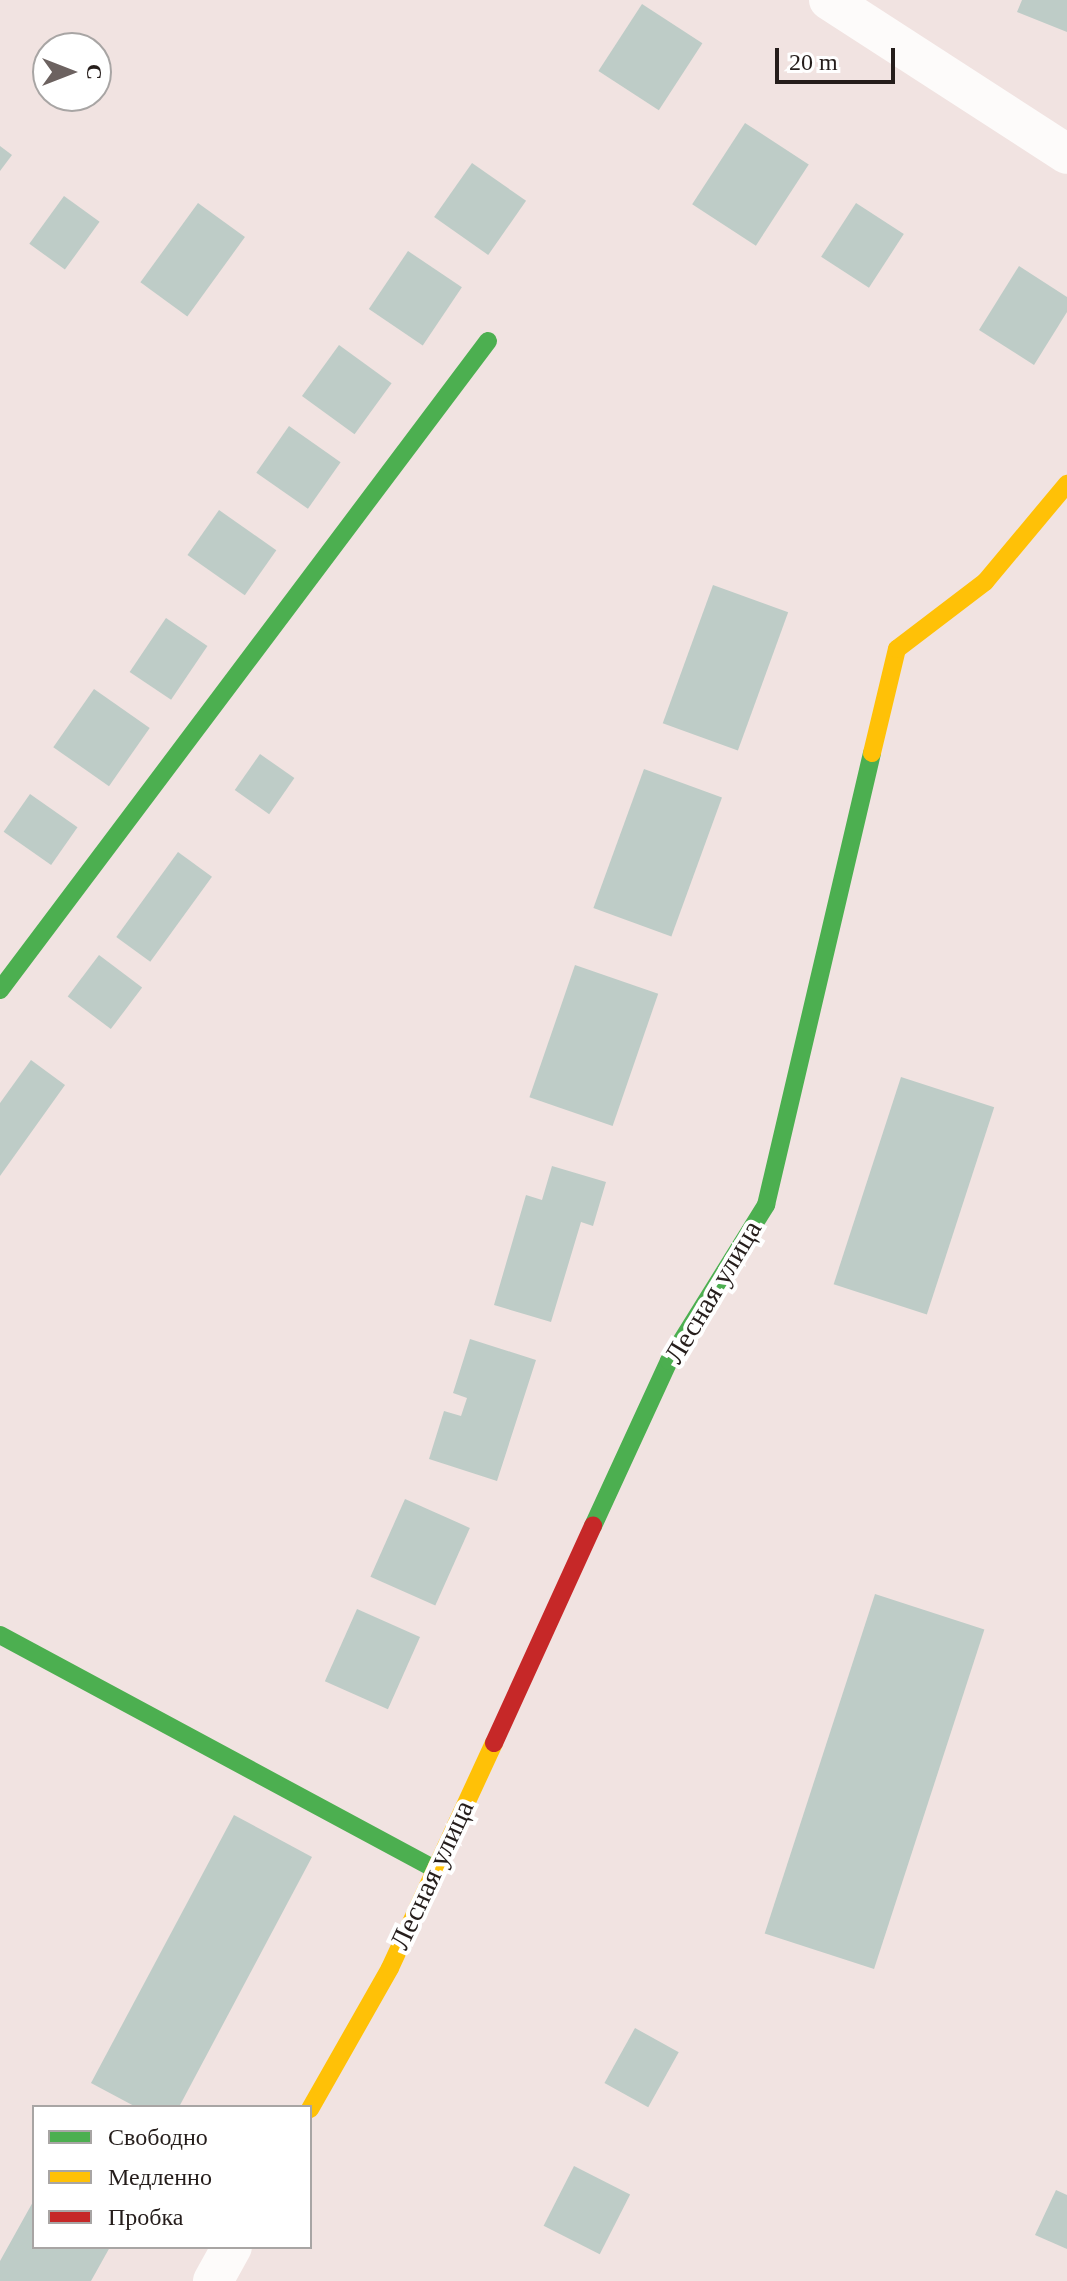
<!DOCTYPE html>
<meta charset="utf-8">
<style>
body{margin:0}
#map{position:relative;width:1067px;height:2281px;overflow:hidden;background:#f1e3e1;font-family:Georgia,serif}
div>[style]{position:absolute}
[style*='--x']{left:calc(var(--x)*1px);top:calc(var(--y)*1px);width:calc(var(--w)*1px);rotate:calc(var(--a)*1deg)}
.building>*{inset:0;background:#beccc7;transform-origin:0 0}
.street>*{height:40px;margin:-20px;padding:0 20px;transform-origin:20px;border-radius:20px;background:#fdfbfa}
.fast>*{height:18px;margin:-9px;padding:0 9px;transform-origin:9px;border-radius:9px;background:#4caf50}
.slow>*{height:18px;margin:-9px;padding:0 9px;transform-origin:9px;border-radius:9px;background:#ffc107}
.jam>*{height:18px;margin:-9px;padding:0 9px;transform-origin:9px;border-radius:9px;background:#c62828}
span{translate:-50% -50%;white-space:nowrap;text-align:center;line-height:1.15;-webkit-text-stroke:8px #fff;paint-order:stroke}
.street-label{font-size:28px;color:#251d1b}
.legend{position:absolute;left:32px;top:2105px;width:280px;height:144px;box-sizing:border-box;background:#fff;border:2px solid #a8a5a4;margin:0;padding:10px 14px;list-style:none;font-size:24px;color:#251d1b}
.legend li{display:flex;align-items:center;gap:16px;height:40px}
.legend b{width:40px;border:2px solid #a8a5a4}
.north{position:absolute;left:32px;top:32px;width:80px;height:80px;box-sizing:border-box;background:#fff;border:2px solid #a8a5a4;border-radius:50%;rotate:90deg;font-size:22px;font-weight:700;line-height:32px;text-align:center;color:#251d1b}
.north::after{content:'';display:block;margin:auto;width:28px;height:36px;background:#6c6260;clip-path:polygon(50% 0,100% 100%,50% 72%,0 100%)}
.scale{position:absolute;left:775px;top:48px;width:120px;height:36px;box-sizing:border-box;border:4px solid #251d1b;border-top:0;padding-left:10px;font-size:24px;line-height:28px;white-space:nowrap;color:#251d1b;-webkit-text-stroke:6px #fff;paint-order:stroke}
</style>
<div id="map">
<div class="building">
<div style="clip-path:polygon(1022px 0,1067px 0,1067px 32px,1017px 12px)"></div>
<div style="left:642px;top:4px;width:72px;height:80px;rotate:33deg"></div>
<div style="left:745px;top:123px;width:76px;height:97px;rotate:33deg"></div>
<div style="clip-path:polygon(0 146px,12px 155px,0 171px)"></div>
<div style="left:472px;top:163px;width:66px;height:66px;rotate:35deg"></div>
<div style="left:64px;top:196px;width:44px;height:59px;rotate:36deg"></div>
<div style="left:198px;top:203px;width:58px;height:98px;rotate:36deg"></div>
<div style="left:856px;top:203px;width:57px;height:64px;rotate:33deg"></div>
<div style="left:408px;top:251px;width:65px;height:70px;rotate:34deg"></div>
<div style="clip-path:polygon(1019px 266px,1067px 297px,1067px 312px,1034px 365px,979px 330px)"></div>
<div style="left:339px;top:345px;width:65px;height:63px;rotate:36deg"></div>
<div style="left:289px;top:426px;width:63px;height:57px;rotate:35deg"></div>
<div style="left:219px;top:510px;width:70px;height:55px;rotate:35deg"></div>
<div style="left:713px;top:585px;width:80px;height:147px;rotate:20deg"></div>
<div style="left:166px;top:618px;width:50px;height:65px;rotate:34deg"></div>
<div style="left:94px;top:689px;width:68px;height:71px;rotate:35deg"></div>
<div style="left:260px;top:754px;width:42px;height:44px;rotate:35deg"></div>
<div style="left:644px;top:769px;width:83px;height:148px;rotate:20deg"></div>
<div style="left:30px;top:794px;width:58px;height:46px;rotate:35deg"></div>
<div style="left:178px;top:852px;width:42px;height:105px;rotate:36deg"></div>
<div style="left:99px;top:955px;width:54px;height:52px;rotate:37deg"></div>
<div style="left:575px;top:965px;width:88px;height:140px;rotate:19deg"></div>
<div style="clip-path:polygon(31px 1060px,65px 1085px,0 1176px,0 1103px)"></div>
<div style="left:901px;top:1077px;width:98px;height:218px;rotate:18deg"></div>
<div style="clip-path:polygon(552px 1166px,606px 1182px,593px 1226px,581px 1222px,551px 1322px,494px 1305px,526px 1195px,542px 1200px)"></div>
<div style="clip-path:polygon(470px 1339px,536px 1360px,497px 1481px,429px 1459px,444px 1411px,461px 1416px,467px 1398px,453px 1393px)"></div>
<div style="left:405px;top:1499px;width:71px;height:85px;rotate:24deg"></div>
<div style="left:875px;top:1594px;width:115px;height:357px;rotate:18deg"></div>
<div style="left:357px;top:1609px;width:69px;height:79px;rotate:24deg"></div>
<div style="clip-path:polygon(234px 1815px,312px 1857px,179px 2107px,136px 2107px,91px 2083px)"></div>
<div style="left:635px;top:2028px;width:50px;height:63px;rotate:29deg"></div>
<div style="left:574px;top:2166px;width:63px;height:67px;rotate:27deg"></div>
<div style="clip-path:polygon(1056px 2190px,1067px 2195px,1067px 2249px,1035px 2235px)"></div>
<div style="clip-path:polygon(34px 2200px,34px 2247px,110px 2247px,91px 2281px,0 2281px,0 2261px)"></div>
</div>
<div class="street">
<div style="--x:829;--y:0;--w:283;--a:32.9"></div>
<div style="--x:213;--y:2281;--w:39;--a:-61"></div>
</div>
<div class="fast">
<div style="--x:0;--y:990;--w:812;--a:-53.06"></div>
<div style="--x:593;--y:1526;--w:182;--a:-65.3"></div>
<div style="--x:669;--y:1361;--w:184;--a:-58.1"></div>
<div style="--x:766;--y:1205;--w:464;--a:-76.8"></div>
<div style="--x:0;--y:1635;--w:494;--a:28.3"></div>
</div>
<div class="slow">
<div style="--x:872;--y:753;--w:107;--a:-76.5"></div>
<div style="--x:897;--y:649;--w:111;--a:-37.3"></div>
<div style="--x:985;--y:582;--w:128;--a:-50.1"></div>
<div style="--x:310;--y:2109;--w:162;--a:-60.4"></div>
<div style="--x:390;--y:1968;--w:248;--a:-65.2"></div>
</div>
<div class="jam">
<div style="--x:494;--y:1743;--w:239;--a:-65.5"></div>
</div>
<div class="street-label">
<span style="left:713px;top:1292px;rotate:-59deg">Лесная улица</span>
<span style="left:432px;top:1875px;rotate:-65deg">Лесная улица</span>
</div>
<ul class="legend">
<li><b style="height:10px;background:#4caf50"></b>Свободно</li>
<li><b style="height:10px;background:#ffc107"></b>Медленно</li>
<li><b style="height:10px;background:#c62828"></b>Пробка</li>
</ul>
<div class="north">С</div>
<div class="scale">20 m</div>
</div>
